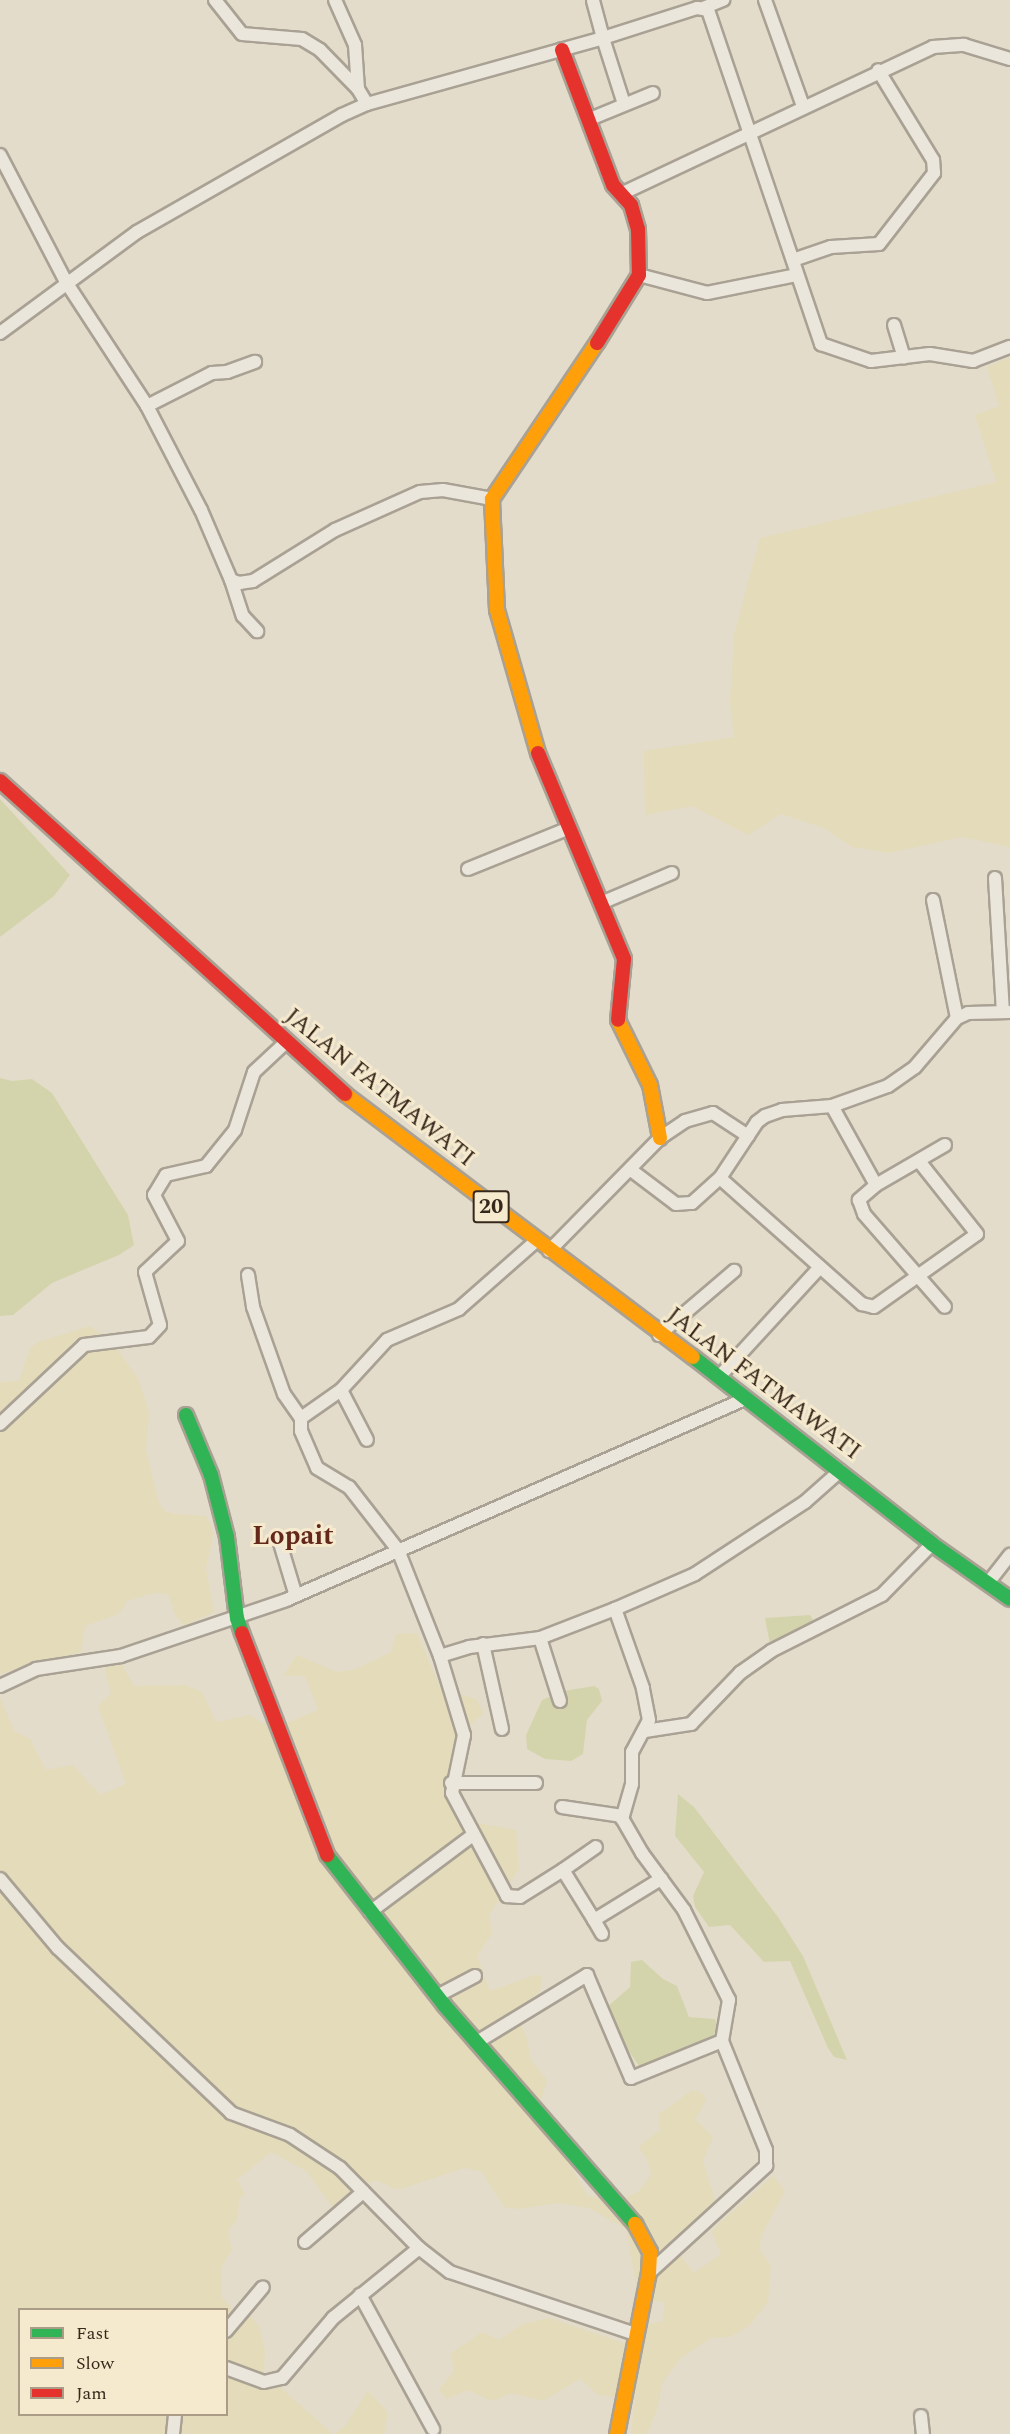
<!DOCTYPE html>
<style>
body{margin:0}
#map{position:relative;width:1010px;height:2434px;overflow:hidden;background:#e4dcca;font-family:Spectral,serif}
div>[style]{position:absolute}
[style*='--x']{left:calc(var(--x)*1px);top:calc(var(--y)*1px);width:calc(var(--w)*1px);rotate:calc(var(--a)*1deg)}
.farmland>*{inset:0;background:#e4dbba}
.green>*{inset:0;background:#d4d4ac}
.roads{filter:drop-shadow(2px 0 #a9a194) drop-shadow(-2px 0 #a9a194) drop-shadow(0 2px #a9a194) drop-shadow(0 -2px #a9a194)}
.street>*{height:12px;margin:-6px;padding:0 6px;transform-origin:6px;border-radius:6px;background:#ebe6dc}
.fast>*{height:14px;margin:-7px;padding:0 7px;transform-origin:7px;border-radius:7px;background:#30b455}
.slow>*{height:14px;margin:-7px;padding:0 7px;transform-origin:7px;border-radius:7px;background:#ff9f0a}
.jam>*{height:14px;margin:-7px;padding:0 7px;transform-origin:7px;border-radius:7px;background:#e5322d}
span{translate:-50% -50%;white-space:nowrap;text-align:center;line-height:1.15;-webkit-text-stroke:6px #f6eace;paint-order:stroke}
.shield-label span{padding:2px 4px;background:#f6eace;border:2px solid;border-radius:4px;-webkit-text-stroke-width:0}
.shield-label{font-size:22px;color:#37281c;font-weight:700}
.street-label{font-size:24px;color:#37281c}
.quarter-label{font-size:27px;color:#64281a;font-weight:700}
.legend{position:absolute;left:18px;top:2308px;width:210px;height:108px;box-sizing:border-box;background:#f6eace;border:2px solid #aa9c87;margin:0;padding:8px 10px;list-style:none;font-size:18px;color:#37281c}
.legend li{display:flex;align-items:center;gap:12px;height:30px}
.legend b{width:30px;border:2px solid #aa9c87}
</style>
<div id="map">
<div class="farmland">
<div style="clip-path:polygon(1010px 357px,1010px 847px,962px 837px,889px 853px,852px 847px,824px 828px,781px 814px,748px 835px,692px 806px,645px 815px,644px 751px,734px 737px,730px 701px,734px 635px,760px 538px,996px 482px,975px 415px,999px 406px,987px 367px)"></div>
<div style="clip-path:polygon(90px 1326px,114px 1344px,139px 1380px,149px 1412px,146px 1450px,159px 1503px,165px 1511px,175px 1514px,206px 1516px,212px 1527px,213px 1536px,206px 1568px,214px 1612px,184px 1626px,175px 1615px,168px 1594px,154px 1593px,127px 1601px,119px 1614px,85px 1626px,81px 1652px,0 1674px,0 1382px,19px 1381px,30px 1348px,38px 1342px)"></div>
<div style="clip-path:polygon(evenodd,417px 1633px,440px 1688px,476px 1699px,484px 1713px,471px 1724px,459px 1765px,464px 1807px,473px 1822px,516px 1830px,519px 1869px,489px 1915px,492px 1934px,477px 1956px,490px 1991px,535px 1975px,542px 1976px,540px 1991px,515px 2011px,527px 2039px,531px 2060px,547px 2080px,536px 2119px,562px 2149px,587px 2195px,612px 2202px,638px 2192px,651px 2175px,648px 2160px,638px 2147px,660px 2130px,659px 2114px,692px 2090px,702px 2093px,706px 2101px,695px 2119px,713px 2137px,703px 2161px,715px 2201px,672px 2245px,694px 2273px,721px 2254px,712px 2232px,716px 2226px,773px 2176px,785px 2191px,761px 2236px,760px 2250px,771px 2266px,768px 2302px,749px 2326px,730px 2337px,711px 2338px,681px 2358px,663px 2382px,656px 2413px,647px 2434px,631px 2434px,635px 2400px,598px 2395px,580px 2379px,543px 2401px,512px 2393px,492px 2401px,468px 2390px,446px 2399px,439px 2389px,454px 2371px,451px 2353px,482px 2332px,499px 2340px,523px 2324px,549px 2318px,624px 2343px,649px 2324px,663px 2321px,665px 2303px,649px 2299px,636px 2285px,626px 2229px,589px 2208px,557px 2203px,520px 2209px,504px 2207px,481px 2171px,464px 2168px,404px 2188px,395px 2189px,376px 2180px,349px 2192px,334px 2209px,306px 2171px,271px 2152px,237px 2180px,245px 2193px,239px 2200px,238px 2219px,228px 2231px,232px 2250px,221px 2268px,222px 2297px,242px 2322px,249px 2315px,259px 2326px,265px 2351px,264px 2373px,333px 2434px,0 2434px,0 1697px,14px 1731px,30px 1739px,46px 1770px,73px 1765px,100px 1795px,126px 1784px,98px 1706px,111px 1694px,105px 1668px,121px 1663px,134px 1686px,185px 1685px,202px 1692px,216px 1722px,250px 1715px,261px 1723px,286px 1723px,318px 1710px,305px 1676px,283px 1676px,297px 1655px,337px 1672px,356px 1669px,391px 1652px,396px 1634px,417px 1633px,20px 2310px,226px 2310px,226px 2414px,20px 2414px,20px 2310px)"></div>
<div style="clip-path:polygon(368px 2391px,388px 2412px,384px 2434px,334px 2434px,345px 2426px)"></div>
</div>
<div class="green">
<div style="clip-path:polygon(0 799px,70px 875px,54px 896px,0 937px)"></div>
<div style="clip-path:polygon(0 1078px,12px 1081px,32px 1079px,52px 1093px,128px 1215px,134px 1245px,119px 1255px,52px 1283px,13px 1315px,0 1316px)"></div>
<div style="clip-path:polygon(810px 1615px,820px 1631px,772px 1655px,765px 1618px)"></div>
<div style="clip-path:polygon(594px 1686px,599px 1689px,602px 1701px,587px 1720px,583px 1754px,571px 1761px,545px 1759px,527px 1749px,526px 1735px,542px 1700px,564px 1691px)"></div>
<div style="clip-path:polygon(678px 1794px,694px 1807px,778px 1917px,803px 1956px,847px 2060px,834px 2057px,828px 2048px,790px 1961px,764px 1962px,730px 1925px,709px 1927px,695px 1907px,693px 1896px,704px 1872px,675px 1836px)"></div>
<div style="clip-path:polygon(642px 1960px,663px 1979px,677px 1986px,689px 2017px,715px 2019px,718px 2028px,710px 2040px,641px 2069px,612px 2026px,607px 2007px,630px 1987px,631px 1962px)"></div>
</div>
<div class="roads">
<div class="street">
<div style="--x:215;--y:0;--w:43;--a:51.5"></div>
<div style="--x:242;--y:34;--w:60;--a:4.8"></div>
<div style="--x:302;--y:39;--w:21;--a:31"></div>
<div style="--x:320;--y:50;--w:54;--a:45.7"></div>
<div style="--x:358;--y:89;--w:17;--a:59"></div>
<div style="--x:335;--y:0;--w:49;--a:66"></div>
<div style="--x:355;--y:45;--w:44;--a:86.1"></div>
<div style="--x:765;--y:0;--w:113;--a:70.3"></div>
<div style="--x:703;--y:8;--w:22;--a:-22"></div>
<div style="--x:624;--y:104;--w:69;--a:-107.7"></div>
<div style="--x:603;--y:38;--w:99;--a:-17.7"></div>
<div style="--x:697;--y:8;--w:11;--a:10"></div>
<div style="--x:708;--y:10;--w:353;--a:71.3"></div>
<div style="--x:821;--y:344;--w:53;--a:18.8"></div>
<div style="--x:871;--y:361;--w:59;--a:-6.8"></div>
<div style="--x:930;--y:354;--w:44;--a:9.2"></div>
<div style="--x:973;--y:361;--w:40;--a:-21"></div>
<div style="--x:590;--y:119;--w:68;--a:-22.4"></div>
<div style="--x:0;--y:155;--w:143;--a:62.5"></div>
<div style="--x:66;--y:282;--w:148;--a:56.8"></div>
<div style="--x:147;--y:406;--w:117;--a:62.6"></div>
<div style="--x:201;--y:510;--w:76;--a:66.8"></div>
<div style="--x:231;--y:580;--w:9;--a:21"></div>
<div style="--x:239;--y:583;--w:14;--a:-8"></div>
<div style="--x:253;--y:581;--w:97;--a:-31.9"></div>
<div style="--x:335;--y:530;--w:93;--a:-24.1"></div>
<div style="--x:420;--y:492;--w:23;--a:-5"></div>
<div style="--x:443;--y:490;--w:50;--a:10.4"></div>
<div style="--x:623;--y:193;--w:343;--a:-25.2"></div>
<div style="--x:933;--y:47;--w:31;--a:-4"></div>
<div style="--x:964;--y:45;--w:48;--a:16.9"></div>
<div style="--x:793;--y:260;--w:40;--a:-18.9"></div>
<div style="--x:831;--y:247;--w:48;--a:-3.6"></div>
<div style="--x:879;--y:244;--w:90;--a:-52.2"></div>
<div style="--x:934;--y:173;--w:13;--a:-94"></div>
<div style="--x:933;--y:160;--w:105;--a:-121.4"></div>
<div style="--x:639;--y:275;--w:70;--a:14.8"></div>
<div style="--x:707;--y:293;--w:92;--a:-11.3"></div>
<div style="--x:894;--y:325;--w:34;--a:73"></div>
<div style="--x:0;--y:333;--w:170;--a:-36.4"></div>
<div style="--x:137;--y:232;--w:236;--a:-29.7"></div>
<div style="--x:342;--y:115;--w:27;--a:-24"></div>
<div style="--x:367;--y:104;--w:245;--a:-15.6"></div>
<div style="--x:603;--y:38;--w:39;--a:-105"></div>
<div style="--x:147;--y:406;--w:73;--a:-26.9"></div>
<div style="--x:212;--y:373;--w:15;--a:-4"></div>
<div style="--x:227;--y:372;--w:30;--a:-20"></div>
<div style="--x:231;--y:580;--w:38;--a:72"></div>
<div style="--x:243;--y:616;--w:21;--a:47"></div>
<div style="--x:468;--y:869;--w:107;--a:-22"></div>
<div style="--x:995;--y:878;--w:134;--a:86.6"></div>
<div style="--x:933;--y:900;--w:120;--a:78.5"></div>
<div style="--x:601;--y:903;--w:77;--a:-22.9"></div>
<div style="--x:832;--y:1106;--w:90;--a:60.9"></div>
<div style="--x:945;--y:1145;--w:80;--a:149.9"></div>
<div style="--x:876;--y:1185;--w:23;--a:139"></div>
<div style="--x:859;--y:1200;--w:15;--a:70"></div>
<div style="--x:864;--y:1214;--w:123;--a:48.9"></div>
<div style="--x:631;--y:1170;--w:56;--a:37.1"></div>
<div style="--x:676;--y:1204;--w:16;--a:-4"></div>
<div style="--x:692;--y:1203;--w:38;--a:-42"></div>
<div style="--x:720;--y:1178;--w:67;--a:-56.5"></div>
<div style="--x:757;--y:1122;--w:10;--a:-37"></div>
<div style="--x:765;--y:1116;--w:18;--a:-19"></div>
<div style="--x:782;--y:1110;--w:50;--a:-4.6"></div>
<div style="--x:832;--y:1106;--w:59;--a:-19.7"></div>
<div style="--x:888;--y:1086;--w:33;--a:-35"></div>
<div style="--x:915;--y:1067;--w:65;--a:-49.4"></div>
<div style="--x:957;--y:1018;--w:12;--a:-24"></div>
<div style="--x:968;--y:1013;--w:42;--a:-1.4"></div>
<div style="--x:720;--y:1178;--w:190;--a:41.6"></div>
<div style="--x:862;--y:1304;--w:12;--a:14"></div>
<div style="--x:874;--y:1307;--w:126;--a:-35.3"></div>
<div style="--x:977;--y:1234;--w:93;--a:-128.5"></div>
<div style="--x:536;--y:1241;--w:103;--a:138.6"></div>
<div style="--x:459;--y:1309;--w:78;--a:156.7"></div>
<div style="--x:387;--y:1340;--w:68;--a:132.6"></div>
<div style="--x:341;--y:1390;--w:49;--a:145"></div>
<div style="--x:301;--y:1418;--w:13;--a:90"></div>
<div style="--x:301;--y:1431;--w:40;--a:66.6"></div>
<div style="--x:317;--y:1468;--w:37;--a:31"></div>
<div style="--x:349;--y:1487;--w:80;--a:52.1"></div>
<div style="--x:398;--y:1550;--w:114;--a:68.4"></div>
<div style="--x:440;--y:1656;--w:30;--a:-17"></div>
<div style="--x:469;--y:1647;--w:72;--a:-7.2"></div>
<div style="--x:540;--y:1638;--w:80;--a:-21.1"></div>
<div style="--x:549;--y:1251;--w:158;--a:-45.5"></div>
<div style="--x:660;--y:1138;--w:30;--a:-34"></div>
<div style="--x:685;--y:1121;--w:29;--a:-16"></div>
<div style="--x:713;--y:1113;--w:42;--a:33.3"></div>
<div style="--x:248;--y:1275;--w:32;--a:81"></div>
<div style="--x:253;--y:1307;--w:92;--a:70.4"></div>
<div style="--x:284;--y:1394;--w:29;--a:55"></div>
<div style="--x:659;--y:1335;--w:99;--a:-40.5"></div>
<div style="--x:719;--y:1377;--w:149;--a:-47.4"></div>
<div style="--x:341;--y:1390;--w:56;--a:62.5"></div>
<div style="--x:0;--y:1424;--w:115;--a:-43.2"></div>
<div style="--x:84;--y:1345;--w:65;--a:-7"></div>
<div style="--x:149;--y:1337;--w:16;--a:-47"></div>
<div style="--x:160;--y:1325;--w:55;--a:-105.8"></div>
<div style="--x:145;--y:1272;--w:45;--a:-43.2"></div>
<div style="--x:178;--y:1241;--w:52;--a:-117.6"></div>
<div style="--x:154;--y:1195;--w:23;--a:-59"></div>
<div style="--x:166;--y:1175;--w:41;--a:-12.7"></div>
<div style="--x:206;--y:1166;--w:46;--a:-51.1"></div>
<div style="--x:235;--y:1130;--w:61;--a:-71.9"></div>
<div style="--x:254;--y:1072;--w:42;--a:-43.1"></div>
<div style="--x:280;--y:1543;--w:55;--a:73.2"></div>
<div style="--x:988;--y:1583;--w:36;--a:-52"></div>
<div style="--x:540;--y:1638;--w:66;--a:72.4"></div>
<div style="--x:483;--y:1644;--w:87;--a:77.4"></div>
<div style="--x:440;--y:1656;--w:83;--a:73.1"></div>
<div style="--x:464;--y:1735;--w:59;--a:101.7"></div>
<div style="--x:452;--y:1793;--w:117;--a:61.9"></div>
<div style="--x:507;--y:1896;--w:13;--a:4"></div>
<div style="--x:520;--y:1897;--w:51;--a:-32.1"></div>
<div style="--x:563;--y:1870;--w:59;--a:58.2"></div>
<div style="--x:594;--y:1920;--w:79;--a:-31.5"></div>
<div style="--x:0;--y:1686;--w:40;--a:-25"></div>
<div style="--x:36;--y:1669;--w:86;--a:-8.7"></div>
<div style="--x:121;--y:1656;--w:174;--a:-18.7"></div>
<div style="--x:286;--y:1600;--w:501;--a:-23.65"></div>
<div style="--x:645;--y:1731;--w:47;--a:-8.7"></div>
<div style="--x:691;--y:1724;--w:71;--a:-46.1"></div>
<div style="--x:740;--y:1673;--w:38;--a:-35"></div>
<div style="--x:771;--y:1651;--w:124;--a:-26.8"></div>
<div style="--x:882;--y:1595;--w:71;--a:-45.6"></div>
<div style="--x:451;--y:1783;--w:85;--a:0"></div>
<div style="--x:562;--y:1807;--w:61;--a:8.5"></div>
<div style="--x:563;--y:1870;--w:40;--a:-34.9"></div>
<div style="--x:0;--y:1879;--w:90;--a:50"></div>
<div style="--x:58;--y:1948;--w:239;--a:43.6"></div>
<div style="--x:231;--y:2113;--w:63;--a:20.4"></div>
<div style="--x:290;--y:2135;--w:60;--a:33.4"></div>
<div style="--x:340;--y:2168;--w:112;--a:45.4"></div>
<div style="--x:419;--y:2248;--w:39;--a:38"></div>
<div style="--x:450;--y:2272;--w:195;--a:18.5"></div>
<div style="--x:370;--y:1912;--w:129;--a:-36.8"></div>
<div style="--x:594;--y:1920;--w:16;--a:60"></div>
<div style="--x:437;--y:1996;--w:43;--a:-27.8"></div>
<div style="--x:477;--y:2042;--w:129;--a:-31.3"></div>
<div style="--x:587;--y:1975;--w:112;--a:66.9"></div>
<div style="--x:631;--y:2078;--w:98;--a:-22.1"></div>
<div style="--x:305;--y:2242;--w:77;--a:-40.8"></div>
<div style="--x:649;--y:2273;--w:159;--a:-42.4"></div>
<div style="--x:766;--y:2166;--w:16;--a:-90"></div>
<div style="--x:766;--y:2150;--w:118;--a:-112"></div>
<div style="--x:722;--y:2041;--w:42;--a:-80.3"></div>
<div style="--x:729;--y:2000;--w:101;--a:-116.6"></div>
<div style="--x:684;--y:1910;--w:71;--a:-126.4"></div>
<div style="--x:642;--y:1853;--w:39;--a:-120"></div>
<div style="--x:622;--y:1819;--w:36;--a:-74"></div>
<div style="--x:632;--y:1784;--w:32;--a:-90"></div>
<div style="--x:632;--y:1752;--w:36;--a:-62"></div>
<div style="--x:649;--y:1720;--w:33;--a:-101"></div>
<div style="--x:643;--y:1688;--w:84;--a:-109.5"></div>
<div style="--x:615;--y:1609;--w:87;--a:-23.6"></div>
<div style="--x:695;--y:1574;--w:131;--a:-33.2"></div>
<div style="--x:805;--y:1502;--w:47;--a:-41.5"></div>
<div style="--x:360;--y:2295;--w:153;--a:61.4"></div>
<div style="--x:226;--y:2331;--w:57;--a:-49.9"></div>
<div style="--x:226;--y:2368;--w:40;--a:20.2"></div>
<div style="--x:264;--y:2382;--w:18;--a:-13"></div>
<div style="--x:282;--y:2378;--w:79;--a:-49.6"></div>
<div style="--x:333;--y:2318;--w:111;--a:-39.1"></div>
<div style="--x:921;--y:2416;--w:18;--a:84"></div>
<div style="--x:173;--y:2434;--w:20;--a:-84"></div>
</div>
<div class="fast">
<div style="--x:693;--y:1357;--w:303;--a:38"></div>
<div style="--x:932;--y:1544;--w:95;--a:35.2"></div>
<div style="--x:186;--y:1415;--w:65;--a:67.4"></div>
<div style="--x:211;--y:1475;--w:64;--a:75.5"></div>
<div style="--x:227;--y:1537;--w:82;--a:83"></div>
<div style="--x:237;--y:1618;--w:16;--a:72"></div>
<div style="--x:327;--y:1855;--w:190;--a:52"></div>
<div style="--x:444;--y:2005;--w:291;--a:48.9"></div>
</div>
<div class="slow">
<div style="--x:538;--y:753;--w:149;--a:-106"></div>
<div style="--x:497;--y:610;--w:111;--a:-92.6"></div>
<div style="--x:492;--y:499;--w:188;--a:-56.1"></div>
<div style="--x:618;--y:1020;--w:72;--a:63.8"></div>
<div style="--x:650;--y:1085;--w:54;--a:79.3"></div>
<div style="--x:345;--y:1094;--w:436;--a:37.1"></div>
<div style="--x:617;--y:2434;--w:164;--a:-78.8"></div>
<div style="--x:649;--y:2273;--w:21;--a:-87"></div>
<div style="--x:650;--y:2252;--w:32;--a:-118"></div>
</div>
<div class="jam">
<div style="--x:562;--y:50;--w:144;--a:69.3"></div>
<div style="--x:613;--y:185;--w:27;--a:48"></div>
<div style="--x:631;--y:205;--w:25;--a:74"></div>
<div style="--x:638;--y:229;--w:46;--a:88.8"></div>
<div style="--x:639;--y:275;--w:80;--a:121.7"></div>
<div style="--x:538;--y:753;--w:223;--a:67.3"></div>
<div style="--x:624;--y:959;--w:61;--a:95.6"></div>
<div style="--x:0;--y:781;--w:466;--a:42.2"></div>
<div style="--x:242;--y:1633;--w:238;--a:69"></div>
</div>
</div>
<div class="shield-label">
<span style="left:491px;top:1207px">20</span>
</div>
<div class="street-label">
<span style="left:379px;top:1088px;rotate:39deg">JALAN FATMAWATI</span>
<span style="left:763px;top:1384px;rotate:37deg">JALAN FATMAWATI</span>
</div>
<div class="quarter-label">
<span style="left:293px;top:1537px">Lopait</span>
</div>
<ul class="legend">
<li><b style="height:8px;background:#30b455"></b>Fast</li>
<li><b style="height:8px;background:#ff9f0a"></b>Slow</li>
<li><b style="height:8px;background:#e5322d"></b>Jam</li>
</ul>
</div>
